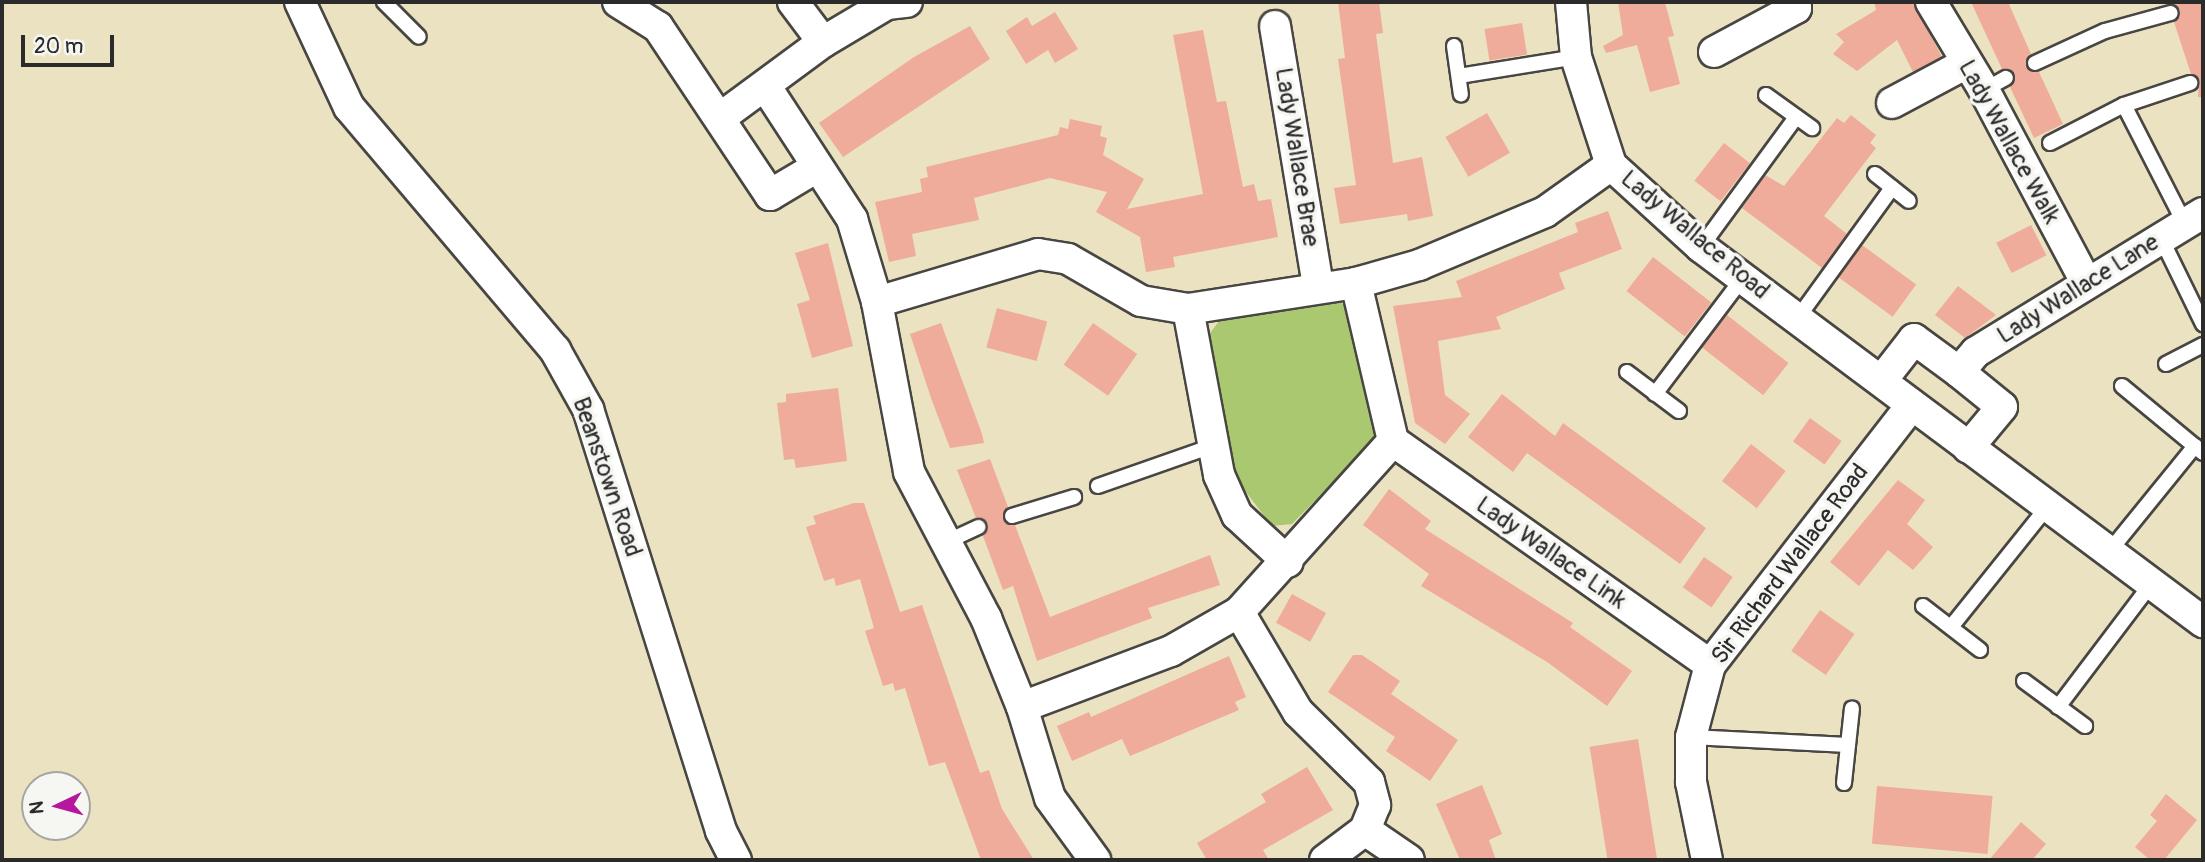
<!DOCTYPE html>
<style>
body{margin:0}
#map{position:relative;width:2205px;height:862px;overflow:hidden;background:#eae2c1;font-family:Pangolin,sans-serif}
div>[style]{position:absolute}
[style*='--x']{left:calc(var(--x)*1px);top:calc(var(--y)*1px);width:calc(var(--w)*1px);rotate:calc(var(--a)*1deg)}
.green>*{inset:0;background:#a9c86f}
.building>*{inset:0;background:#f0ac9a;transform-origin:0 0}
.roads{filter:drop-shadow(2px 0 #484642) drop-shadow(-2px 0 #484642) drop-shadow(0 2px #484642) drop-shadow(0 -2px #484642)}
.service>*{height:14px;margin:-7px;padding:0 7px;transform-origin:7px;border-radius:7px;background:#fff}
.minor>*{height:30px;margin:-15px;padding:0 15px;transform-origin:15px;border-radius:15px;background:#fff}
span{translate:-50% -50%;white-space:nowrap;text-align:center;line-height:1.15;-webkit-text-stroke:7px #f6f6f2;paint-order:stroke}
.street-label{font-size:24px;color:#2b2b2b}
.frame{position:absolute;inset:0;border:4px solid #2b2b2b;pointer-events:none}
.north{position:absolute;left:21px;top:771px;width:70px;height:70px;box-sizing:border-box;background:#f6f6f2;border:2px solid #a5a5a2;border-radius:50%;rotate:265deg;font-size:19px;font-weight:700;line-height:28px;text-align:center;color:#2b2b2b}
.north::after{content:'';display:block;margin:auto;width:24px;height:32px;background:#b5179e;clip-path:polygon(50% 0,100% 100%,50% 72%,0 100%)}
.scale{position:absolute;left:21px;top:35px;width:93px;height:32px;box-sizing:border-box;border:4px solid #2b2b2b;border-top:0;padding-left:9px;font-size:21px;line-height:24px;white-space:nowrap;color:#2b2b2b;-webkit-text-stroke:5px #f6f6f2;paint-order:stroke}
</style>
<div id="map">
<div class="green">
<div style="clip-path:polygon(1331px 294px,1355px 315px,1377px 437px,1292px 524px,1272px 526px,1239px 483px,1228px 455px,1207px 337px,1223px 316px)"></div>
</div>
<div class="building">
<div style="clip-path:polygon(1338px 2px,1379px 2px,1383px 33px,1376px 34px,1393px 163px,1422px 157px,1433px 216px,1408px 221px,1407px 214px,1340px 224px,1334px 188px,1356px 185px,1338px 59px,1345px 58px)"></div>
<div style="clip-path:polygon(1618px 2px,1665px 2px,1674px 36px,1668px 37px,1680px 84px,1650px 92px,1637px 45px,1606px 53px,1603px 46px,1623px 35px)"></div>
<div style="clip-path:polygon(1874px 2px,1913px 2px,1942px 57px,1913px 72px,1897px 40px,1857px 71px,1833px 54px,1844px 42px,1836px 34px,1876px 10px)"></div>
<div style="clip-path:polygon(1971px 2px,2008px 2px,2031px 54px,2027px 68px,2039px 72px,2063px 124px,2034px 138px,2010px 87px,2015px 74px,2002px 69px)"></div>
<div style="clip-path:polygon(2167px 2px,2203px 2px,2203px 97px,2198px 97px,2199px 81px,2191px 74px,2174px 22px,2180px 10px)"></div>
<div style="clip-path:polygon(1055px 12px,1078px 49px,1055px 63px,1048px 50px,1026px 64px,1006px 31px,1027px 17px,1032px 26px)"></div>
<div style="left:1522px;top:23px;width:32px;height:38px;rotate:81deg"></div>
<div style="clip-path:polygon(970px 26px,990px 59px,843px 157px,819px 123px,914px 57px)"></div>
<div style="clip-path:polygon(1203px 30px,1217px 102px,1226px 101px,1243px 187px,1254px 184px,1258px 201px,1271px 199px,1278px 237px,1173px 257px,1175px 267px,1146px 272px,1140px 237px,1096px 212px,1107px 192px,1050px 178px,974px 198px,979px 220px,912px 234px,916px 256px,889px 262px,875px 202px,922px 192px,920px 179px,928px 177px,926px 167px,1058px 135px,1060px 127px,1068px 129px,1070px 119px,1102px 126px,1100px 136px,1107px 138px,1103px 155px,1144px 179px,1127px 209px,1203px 194px,1173px 35px)"></div>
<div style="left:1487px;top:113px;width:46px;height:48px;rotate:60deg"></div>
<div style="clip-path:polygon(1851px 115px,1876px 135px,1870px 143px,1876px 148px,1824px 216px,1847px 234px,1822px 268px,1742px 208px,1765px 175px,1784px 186px,1837px 118px,1844px 123px)"></div>
<div style="left:1724px;top:143px;width:33px;height:48px;rotate:38deg"></div>
<div style="clip-path:polygon(1608px 211px,1622px 249px,1559px 273px,1565px 289px,1496px 317px,1501px 329px,1438px 341px,1445px 395px,1470px 414px,1445px 444px,1415px 423px,1393px 306px,1462px 297px,1456px 281px,1578px 232px,1575px 223px)"></div>
<div style="left:2031px;top:225px;width:34px;height:39px;rotate:63deg"></div>
<div style="clip-path:polygon(828px 243px,853px 346px,812px 358px,797px 304px,810px 300px,795px 253px)"></div>
<div style="left:1862px;top:245px;width:67px;height:40px;rotate:36deg"></div>
<div style="left:1653px;top:257px;width:74px;height:43px;rotate:38deg"></div>
<div style="clip-path:polygon(1958px 286px,1996px 315px,1965px 338px,1935px 315px)"></div>
<div style="left:997px;top:308px;width:52px;height:41px;rotate:15deg"></div>
<div style="left:1727px;top:315px;width:78px;height:41px;rotate:38deg"></div>
<div style="clip-path:polygon(941px 323px,982px 434px,984px 443px,950px 448px,931px 398px,910px 334px)"></div>
<div style="left:1093px;top:323px;width:54px;height:51px;rotate:35deg"></div>
<div style="clip-path:polygon(838px 388px,847px 461px,796px 468px,794px 459px,784px 460px,777px 403px,786px 402px,786px 394px)"></div>
<div style="clip-path:polygon(1502px 394px,1555px 436px,1563px 423px,1706px 528px,1680px 564px,1527px 453px,1513px 472px,1468px 437px)"></div>
<div style="left:1810px;top:418px;width:39px;height:29px;rotate:36deg"></div>
<div style="left:1751px;top:444px;width:44px;height:47px;rotate:38deg"></div>
<div style="clip-path:polygon(990px 459px,1008px 507px,1003px 519px,1015px 525px,1050px 617px,1210px 555px,1220px 585px,1148px 608px,1152px 618px,1037px 661px,1013px 586px,1003px 590px,983px 536px,988px 524px,976px 518px,957px 470px)"></div>
<div style="clip-path:polygon(1898px 480px,1925px 500px,1907px 524px,1933px 547px,1913px 570px,1888px 550px,1859px 586px,1830px 562px)"></div>
<div style="clip-path:polygon(1389px 489px,1431px 521px,1425px 529px,1573px 623px,1570px 627px,1632px 671px,1607px 706px,1547px 662px,1421px 586px,1429px 574px,1363px 525px)"></div>
<div style="clip-path:polygon(854px 503px,864px 503px,900px 612px,922px 605px,980px 773px,989px 770px,1002px 809px,1034px 860px,981px 860px,945px 762px,929px 766px,905px 688px,895px 691px,893px 683px,883px 686px,865px 631px,874px 628px,860px 579px,836px 586px,834px 578px,824px 581px,806px 527px,816px 524px,813px 516px)"></div>
<div style="left:1704px;top:557px;width:35px;height:37px;rotate:35deg"></div>
<div style="left:1292px;top:594px;width:39px;height:33px;rotate:29deg"></div>
<div style="left:1820px;top:610px;width:42px;height:50px;rotate:35deg"></div>
<div style="clip-path:polygon(1353px 655px,1362px 655px,1400px 681px,1391px 694px,1458px 740px,1430px 781px,1386px 751px,1395px 737px,1328px 692px)"></div>
<div style="clip-path:polygon(1229px 656px,1246px 697px,1235px 702px,1239px 710px,1130px 756px,1122px 739px,1072px 761px,1057px 726px,1089px 712px,1091px 717px)"></div>
<div style="left:1638px;top:739px;width:122px;height:49px;rotate:81deg"></div>
<div style="clip-path:polygon(1307px 767px,1333px 810px,1263px 850px,1269px 860px,1207px 860px,1197px 843px,1266px 802px,1261px 794px)"></div>
<div style="clip-path:polygon(1482px 785px,1502px 834px,1489px 840px,1496px 860px,1460px 860px,1436px 804px)"></div>
<div style="left:1877px;top:786px;width:116px;height:58px;rotate:5deg"></div>
<div style="clip-path:polygon(2166px 794px,2197px 820px,2164px 860px,2150px 860px,2135px 847px,2157px 821px,2150px 815px)"></div>
<div style="clip-path:polygon(2021px 822px,2046px 844px,2032px 860px,1989px 860px)"></div>
</div>
<div class="roads">
<div class="service">
<div style="--x:384;--y:2;--w:49;--a:45"></div>
<div style="--x:1454;--y:46;--w:49;--a:81.9"></div>
<div style="--x:2035;--y:63;--w:77;--a:-24.6"></div>
<div style="--x:2105;--y:31;--w:68;--a:-15.3"></div>
<div style="--x:1459;--y:76;--w:119;--a:-9.2"></div>
<div style="--x:1984;--y:90;--w:25;--a:-29"></div>
<div style="--x:1766;--y:95;--w:57;--a:35.7"></div>
<div style="--x:2124;--y:105;--w:134;--a:62.9"></div>
<div style="--x:2050;--y:143;--w:83;--a:-27.2"></div>
<div style="--x:2124;--y:105;--w:70;--a:-18.4"></div>
<div style="--x:1875;--y:174;--w:43;--a:38.5"></div>
<div style="--x:2161;--y:238;--w:96;--a:64"></div>
<div style="--x:1701;--y:247;--w:161;--a:-53.8"></div>
<div style="--x:1797;--y:319;--w:162;--a:-54.1"></div>
<div style="--x:2166;--y:364;--w:42;--a:-27.2"></div>
<div style="--x:1627;--y:372;--w:65;--a:36.9"></div>
<div style="--x:2122;--y:386;--w:105;--a:39.6"></div>
<div style="--x:1655;--y:394;--w:144;--a:-52.9"></div>
<div style="--x:1098;--y:486;--w:121;--a:-19.3"></div>
<div style="--x:1012;--y:516;--w:65;--a:-17"></div>
<div style="--x:944;--y:543;--w:38;--a:-25"></div>
<div style="--x:2108;--y:553;--w:138;--a:-50.9"></div>
<div style="--x:1923;--y:606;--w:72;--a:37.7"></div>
<div style="--x:1951;--y:627;--w:154;--a:-51.3"></div>
<div style="--x:2024;--y:681;--w:76;--a:36.4"></div>
<div style="--x:2058;--y:707;--w:154;--a:-52.9"></div>
<div style="--x:1691;--y:737;--w:157;--a:2.9"></div>
<div style="--x:1844;--y:783;--w:75;--a:-83.9"></div>
</div>
<div class="minor">
<div style="--x:300;--y:2;--w:116;--a:65"></div>
<div style="--x:349;--y:107;--w:319;--a:49.7"></div>
<div style="--x:555;--y:350;--w:68;--a:60.8"></div>
<div style="--x:588;--y:409;--w:442;--a:72.5"></div>
<div style="--x:721;--y:831;--w:33;--a:63"></div>
<div style="--x:618;--y:2;--w:47;--a:32"></div>
<div style="--x:658;--y:27;--w:202;--a:56.3"></div>
<div style="--x:770;--y:195;--w:55;--a:-30.8"></div>
<div style="--x:793;--y:2;--w:50;--a:53.1"></div>
<div style="--x:1571;--y:2;--w:55;--a:84.8"></div>
<div style="--x:1576;--y:57;--w:114;--a:72"></div>
<div style="--x:1611;--y:165;--w:122;--a:42.3"></div>
<div style="--x:1701;--y:247;--w:627;--a:36.76"></div>
<div style="--x:1931;--y:2;--w:103;--a:58.9"></div>
<div style="--x:1984;--y:90;--w:217;--a:62"></div>
<div style="--x:1275;--y:26;--w:265;--a:80.6"></div>
<div style="--x:1714;--y:52;--w:93;--a:-28.2"></div>
<div style="--x:1796;--y:8;--w:6;--a:-99"></div>
<div style="--x:766;--y:87;--w:158;--a:56.9"></div>
<div style="--x:852;--y:219;--w:87;--a:73.2"></div>
<div style="--x:877;--y:302;--w:173;--a:79.3"></div>
<div style="--x:909;--y:472;--w:165;--a:62.2"></div>
<div style="--x:986;--y:618;--w:96;--a:68"></div>
<div style="--x:1022;--y:707;--w:95;--a:72.9"></div>
<div style="--x:1050;--y:798;--w:77;--a:54"></div>
<div style="--x:1892;--y:103;--w:83;--a:-28.1"></div>
<div style="--x:720;--y:118;--w:128;--a:-36.4"></div>
<div style="--x:823;--y:42;--w:74;--a:-30.7"></div>
<div style="--x:887;--y:4;--w:20;--a:-6"></div>
<div style="--x:1356;--y:283;--w:162;--a:76.8"></div>
<div style="--x:877;--y:302;--w:168;--a:-16.6"></div>
<div style="--x:1038;--y:254;--w:30;--a:9"></div>
<div style="--x:1068;--y:259;--w:84;--a:29.9"></div>
<div style="--x:1141;--y:301;--w:48;--a:9.7"></div>
<div style="--x:1188;--y:309;--w:170;--a:-8.8"></div>
<div style="--x:1356;--y:283;--w:66;--a:-15.9"></div>
<div style="--x:1419;--y:265;--w:137;--a:-22.8"></div>
<div style="--x:1545;--y:212;--w:81;--a:-35.5"></div>
<div style="--x:1188;--y:309;--w:169;--a:79.4"></div>
<div style="--x:1219;--y:475;--w:44;--a:65.8"></div>
<div style="--x:1237;--y:515;--w:69;--a:42.7"></div>
<div style="--x:1959;--y:372;--w:26;--a:-50"></div>
<div style="--x:1976;--y:352;--w:266;--a:-31.5"></div>
<div style="--x:1882;--y:380;--w:52;--a:-52"></div>
<div style="--x:1914;--y:339;--w:56;--a:36.3"></div>
<div style="--x:1959;--y:372;--w:55;--a:39.1"></div>
<div style="--x:2002;--y:407;--w:53;--a:129.7"></div>
<div style="--x:1393;--y:441;--w:388;--a:35.2"></div>
<div style="--x:1239;--y:612;--w:116;--a:59.5"></div>
<div style="--x:1298;--y:712;--w:100;--a:44.6"></div>
<div style="--x:1369;--y:782;--w:24;--a:75"></div>
<div style="--x:1375;--y:805;--w:27;--a:112"></div>
<div style="--x:1365;--y:830;--w:50;--a:143.1"></div>
<div style="--x:1022;--y:707;--w:159;--a:-20.6"></div>
<div style="--x:1171;--y:651;--w:78;--a:-29.8"></div>
<div style="--x:1239;--y:612;--w:230;--a:-48"></div>
<div style="--x:1365;--y:830;--w:53;--a:34.3"></div>
<div style="--x:1707;--y:860;--w:80;--a:-101.6"></div>
<div style="--x:1691;--y:782;--w:45;--a:-90"></div>
<div style="--x:1691;--y:737;--w:74;--a:-75.2"></div>
<div style="--x:1710;--y:665;--w:329;--a:-52.2"></div>
</div>
</div>
<div class="street-label">
<span style="left:2009px;top:142px;rotate:61deg">Lady Wallace Walk</span>
<span style="left:1297px;top:157px;rotate:81deg">Lady Wallace Brae</span>
<span style="left:1695px;top:235px;rotate:40deg">Lady Wallace Road</span>
<span style="left:2078px;top:289px;rotate:-32deg">Lady Wallace Lane</span>
<span style="left:607px;top:477px;rotate:71deg">Beanstown Road</span>
<span style="left:1551px;top:553px;rotate:35deg">Lady Wallace Link</span>
<span style="left:1790px;top:564px;rotate:-53deg">Sir Richard Wallace Road</span>
</div>
<div class="frame"></div>
<div class="north">N</div>
<div class="scale">20 m</div>
</div>
